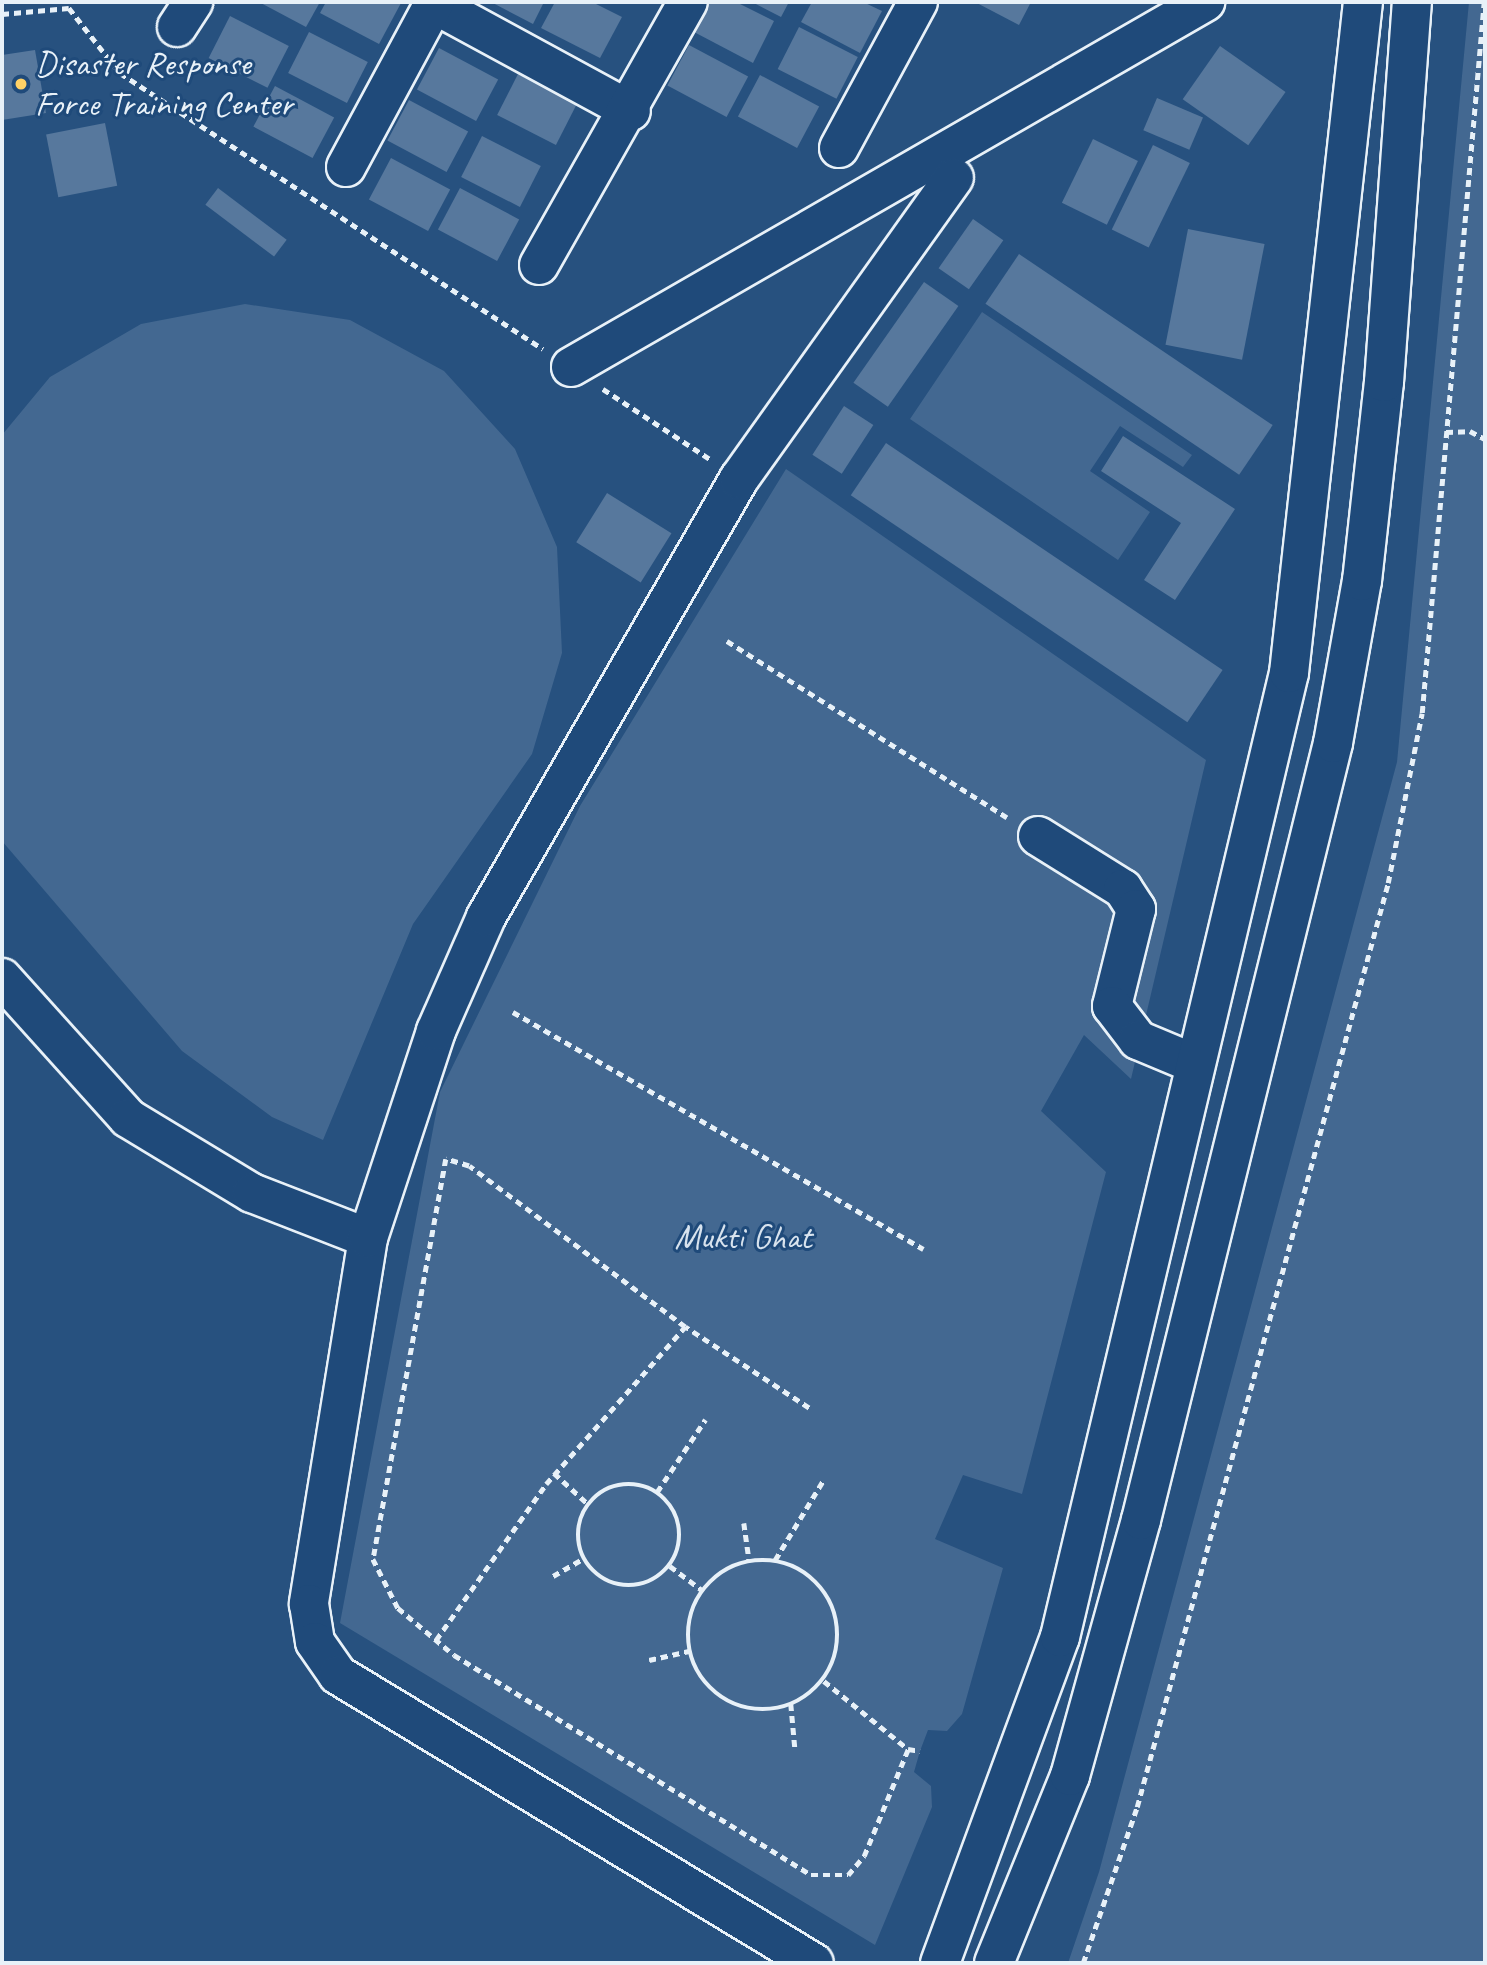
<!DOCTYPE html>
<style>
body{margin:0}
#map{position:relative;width:1487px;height:1965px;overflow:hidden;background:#27517f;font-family:Caveat,sans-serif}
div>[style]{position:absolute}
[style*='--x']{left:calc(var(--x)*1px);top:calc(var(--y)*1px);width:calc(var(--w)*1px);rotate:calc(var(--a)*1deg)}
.green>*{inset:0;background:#436891}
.building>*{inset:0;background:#57789d;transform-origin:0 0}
.path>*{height:4.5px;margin-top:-2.25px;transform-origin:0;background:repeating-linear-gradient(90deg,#e8f1f8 0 7px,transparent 0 12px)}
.path>.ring{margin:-2.25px;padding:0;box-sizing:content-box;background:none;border:4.5px solid #e8f1f8;border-radius:50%}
.roads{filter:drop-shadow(2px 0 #e8f1f8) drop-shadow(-2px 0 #e8f1f8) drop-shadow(0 2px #e8f1f8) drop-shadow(0 -2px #e8f1f8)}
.minor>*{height:38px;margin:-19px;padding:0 19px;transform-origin:19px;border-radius:19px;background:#1f4a7a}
.dots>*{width:19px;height:19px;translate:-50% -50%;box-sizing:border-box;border:4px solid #1f4a7a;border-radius:50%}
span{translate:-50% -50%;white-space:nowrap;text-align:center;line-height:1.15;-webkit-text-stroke:6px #1f4a7a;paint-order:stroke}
.poi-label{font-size:35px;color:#e8f1f8}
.left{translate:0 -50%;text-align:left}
.park-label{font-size:35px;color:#d8e3ee}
.frame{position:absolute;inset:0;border:4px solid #e8f1f8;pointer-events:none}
</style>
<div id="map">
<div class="green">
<div style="clip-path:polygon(1469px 2px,1485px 2px,1485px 1963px,1068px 1963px,1099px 1872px,1397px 762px)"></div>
<div style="clip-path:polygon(245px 304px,350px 320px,444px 371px,515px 449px,557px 547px,562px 653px,532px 754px,413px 924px,323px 1140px,272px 1117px,182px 1051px,2px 841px,2px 435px,50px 377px,141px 324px)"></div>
<div style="clip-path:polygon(982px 312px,1192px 455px,1183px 467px,1120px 426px,1090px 471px,1150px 512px,1118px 560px,910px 419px)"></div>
<div style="clip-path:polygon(786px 469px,1206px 760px,1131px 1079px,1084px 1035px,1041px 1111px,1106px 1172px,1022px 1494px,963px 1475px,935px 1539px,1003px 1568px,962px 1714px,947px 1731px,928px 1730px,920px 1751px,914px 1772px,931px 1786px,932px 1807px,875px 1945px,340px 1623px,440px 1092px,580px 806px)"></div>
</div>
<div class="building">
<div style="clip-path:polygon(259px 2px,320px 2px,306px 27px)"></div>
<div style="clip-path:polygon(326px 2px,399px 2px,401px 3px,379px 44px,320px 13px)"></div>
<div style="clip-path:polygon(491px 2px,544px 2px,533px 24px)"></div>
<div style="clip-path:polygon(555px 2px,592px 2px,622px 17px,600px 58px,541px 28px)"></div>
<div style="clip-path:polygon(710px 2px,736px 2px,774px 21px,753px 63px,694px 32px)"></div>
<div style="clip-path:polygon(752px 2px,789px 2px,781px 17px)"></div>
<div style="clip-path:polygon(812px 2px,863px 2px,882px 11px,860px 53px,801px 22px)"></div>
<div style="clip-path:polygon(975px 2px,1031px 2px,1019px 25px)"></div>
<div style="left:230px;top:16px;width:66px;height:47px;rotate:27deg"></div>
<div style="left:799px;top:27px;width:66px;height:47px;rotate:27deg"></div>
<div style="left:309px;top:32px;width:66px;height:46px;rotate:27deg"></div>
<div style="left:689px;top:45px;width:67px;height:46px;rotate:28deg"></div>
<div style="left:1220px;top:46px;width:80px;height:65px;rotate:35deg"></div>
<div style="left:439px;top:48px;width:67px;height:47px;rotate:28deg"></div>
<div style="clip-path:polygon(35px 50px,46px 113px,2px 120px,2px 55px)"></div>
<div style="left:518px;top:74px;width:66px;height:46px;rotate:27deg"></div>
<div style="left:760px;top:75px;width:67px;height:47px;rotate:28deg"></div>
<div style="left:275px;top:86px;width:67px;height:46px;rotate:28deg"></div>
<div style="left:1157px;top:98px;width:50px;height:35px;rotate:23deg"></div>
<div style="left:409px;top:100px;width:67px;height:46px;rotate:28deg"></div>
<div style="left:105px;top:123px;width:64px;height:60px;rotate:79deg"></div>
<div style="left:482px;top:136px;width:66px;height:46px;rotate:27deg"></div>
<div style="left:1093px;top:139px;width:50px;height:71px;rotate:26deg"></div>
<div style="left:1153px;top:145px;width:41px;height:94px;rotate:26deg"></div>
<div style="left:391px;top:158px;width:67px;height:47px;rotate:28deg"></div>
<div style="left:218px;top:188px;width:86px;height:21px;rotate:37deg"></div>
<div style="left:460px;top:188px;width:67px;height:47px;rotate:28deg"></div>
<div style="left:973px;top:219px;width:37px;height:60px;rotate:35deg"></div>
<div style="left:1188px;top:229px;width:78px;height:118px;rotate:11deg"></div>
<div style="left:1019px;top:254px;width:306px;height:60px;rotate:34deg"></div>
<div style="left:924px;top:282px;width:42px;height:123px;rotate:35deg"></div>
<div style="left:844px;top:406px;width:35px;height:58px;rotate:33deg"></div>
<div style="clip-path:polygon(1123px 436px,1235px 509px,1175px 600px,1144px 580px,1181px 523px,1101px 471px)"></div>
<div style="left:886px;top:443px;width:406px;height:63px;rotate:34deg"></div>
<div style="left:607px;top:493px;width:76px;height:58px;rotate:32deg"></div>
</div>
<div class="path">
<div style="--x:2;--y:14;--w:67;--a:-5.1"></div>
<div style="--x:69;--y:8;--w:83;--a:51.9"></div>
<div style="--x:120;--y:73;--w:505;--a:33.12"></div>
<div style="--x:603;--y:389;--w:128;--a:33.2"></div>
<div style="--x:1446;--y:432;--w:24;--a:-2"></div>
<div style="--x:1470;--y:431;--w:17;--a:28"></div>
<div style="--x:727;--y:641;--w:331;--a:32.2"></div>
<div style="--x:513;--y:1012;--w:474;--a:30"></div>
<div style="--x:809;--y:1408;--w:148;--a:-146.8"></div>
<div style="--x:685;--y:1327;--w:269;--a:-143.3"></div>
<div style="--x:469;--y:1166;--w:24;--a:-163"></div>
<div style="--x:446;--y:1159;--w:407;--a:100.3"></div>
<div style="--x:373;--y:1559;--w:55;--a:63"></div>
<div style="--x:398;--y:1608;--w:73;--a:40"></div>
<div style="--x:454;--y:1655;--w:419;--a:31.6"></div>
<div style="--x:811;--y:1875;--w:37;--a:0"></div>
<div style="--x:848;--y:1875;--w:25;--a:-50"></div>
<div style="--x:864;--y:1856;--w:116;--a:-67.6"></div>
<div style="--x:908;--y:1749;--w:12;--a:9"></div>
<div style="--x:554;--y:1473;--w:46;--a:42.4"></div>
<div class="ring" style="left:578px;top:1484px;width:97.5px;height:97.5px"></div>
<div style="--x:657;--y:1492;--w:87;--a:-56.3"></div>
<div style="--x:744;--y:1523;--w:37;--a:82"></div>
<div class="ring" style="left:688px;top:1560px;width:145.5px;height:145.5px"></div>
<div style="--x:775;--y:1560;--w:95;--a:-58.8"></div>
<div style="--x:670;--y:1566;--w:40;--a:37"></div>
<div style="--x:553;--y:1576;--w:34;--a:-30"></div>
<div style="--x:436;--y:1640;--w:191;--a:-54.8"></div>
<div style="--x:546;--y:1484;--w:210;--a:-48.5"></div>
<div style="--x:649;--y:1660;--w:41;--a:-12.7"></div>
<div style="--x:824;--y:1681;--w:108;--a:39"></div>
<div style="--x:791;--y:1704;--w:44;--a:84.8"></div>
<div style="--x:1083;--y:1963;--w:165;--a:-70.9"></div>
<div style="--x:1137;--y:1807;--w:957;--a:-74.8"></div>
<div style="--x:1388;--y:883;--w:173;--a:-78.7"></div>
<div style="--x:1422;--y:713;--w:714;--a:-85.02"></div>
</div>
<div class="roads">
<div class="minor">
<div style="--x:434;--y:4;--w:224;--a:28.5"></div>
<div style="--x:177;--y:27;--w:30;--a:-57"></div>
<div style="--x:839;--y:148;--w:166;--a:-61.6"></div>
<div style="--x:346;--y:167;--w:187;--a:-61.7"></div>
<div style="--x:539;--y:265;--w:302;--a:-60.5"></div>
<div style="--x:571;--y:367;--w:732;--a:-29.93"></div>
<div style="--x:1038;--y:836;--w:100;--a:31.9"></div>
<div style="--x:1123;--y:889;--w:24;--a:57"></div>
<div style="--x:1136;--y:909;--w:100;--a:103.9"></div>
<div style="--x:1112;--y:1006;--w:43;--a:52.6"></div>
<div style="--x:1138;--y:1040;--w:60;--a:22.7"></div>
<div style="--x:2;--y:978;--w:188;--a:48"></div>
<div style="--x:128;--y:1118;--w:145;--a:31.2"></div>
<div style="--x:252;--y:1193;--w:124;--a:21.2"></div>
<div style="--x:368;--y:1238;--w:371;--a:99.2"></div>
<div style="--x:309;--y:1604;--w:38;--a:81"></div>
<div style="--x:315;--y:1642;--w:40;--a:55.1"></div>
<div style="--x:338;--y:1675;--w:556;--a:31.18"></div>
<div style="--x:368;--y:1238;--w:218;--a:-71.8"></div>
<div style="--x:436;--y:1031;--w:124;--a:-66.3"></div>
<div style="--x:486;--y:917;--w:506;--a:-59.99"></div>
<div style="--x:739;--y:479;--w:370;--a:-54.5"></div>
<div style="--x:940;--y:1963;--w:347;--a:-69.8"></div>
<div style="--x:1060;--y:1637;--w:991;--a:-76.64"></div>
<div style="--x:1289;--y:673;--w:675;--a:-83.71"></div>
<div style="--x:994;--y:1963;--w:202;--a:-67.9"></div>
<div style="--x:1070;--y:1776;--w:266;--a:-74.5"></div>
<div style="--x:1141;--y:1520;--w:800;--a:-76.12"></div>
<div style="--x:1333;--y:743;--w:165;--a:-79.9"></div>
<div style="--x:1362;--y:581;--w:200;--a:-83.7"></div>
<div style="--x:1384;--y:382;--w:381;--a:-85.8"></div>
</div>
</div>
<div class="dots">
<div style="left:21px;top:84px;background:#ffd166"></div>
</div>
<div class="poi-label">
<span class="left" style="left:35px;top:84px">Disaster Response<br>Force Training Center</span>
</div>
<div class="park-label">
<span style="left:743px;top:1237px">Mukti Ghat</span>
</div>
<div class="frame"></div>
</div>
